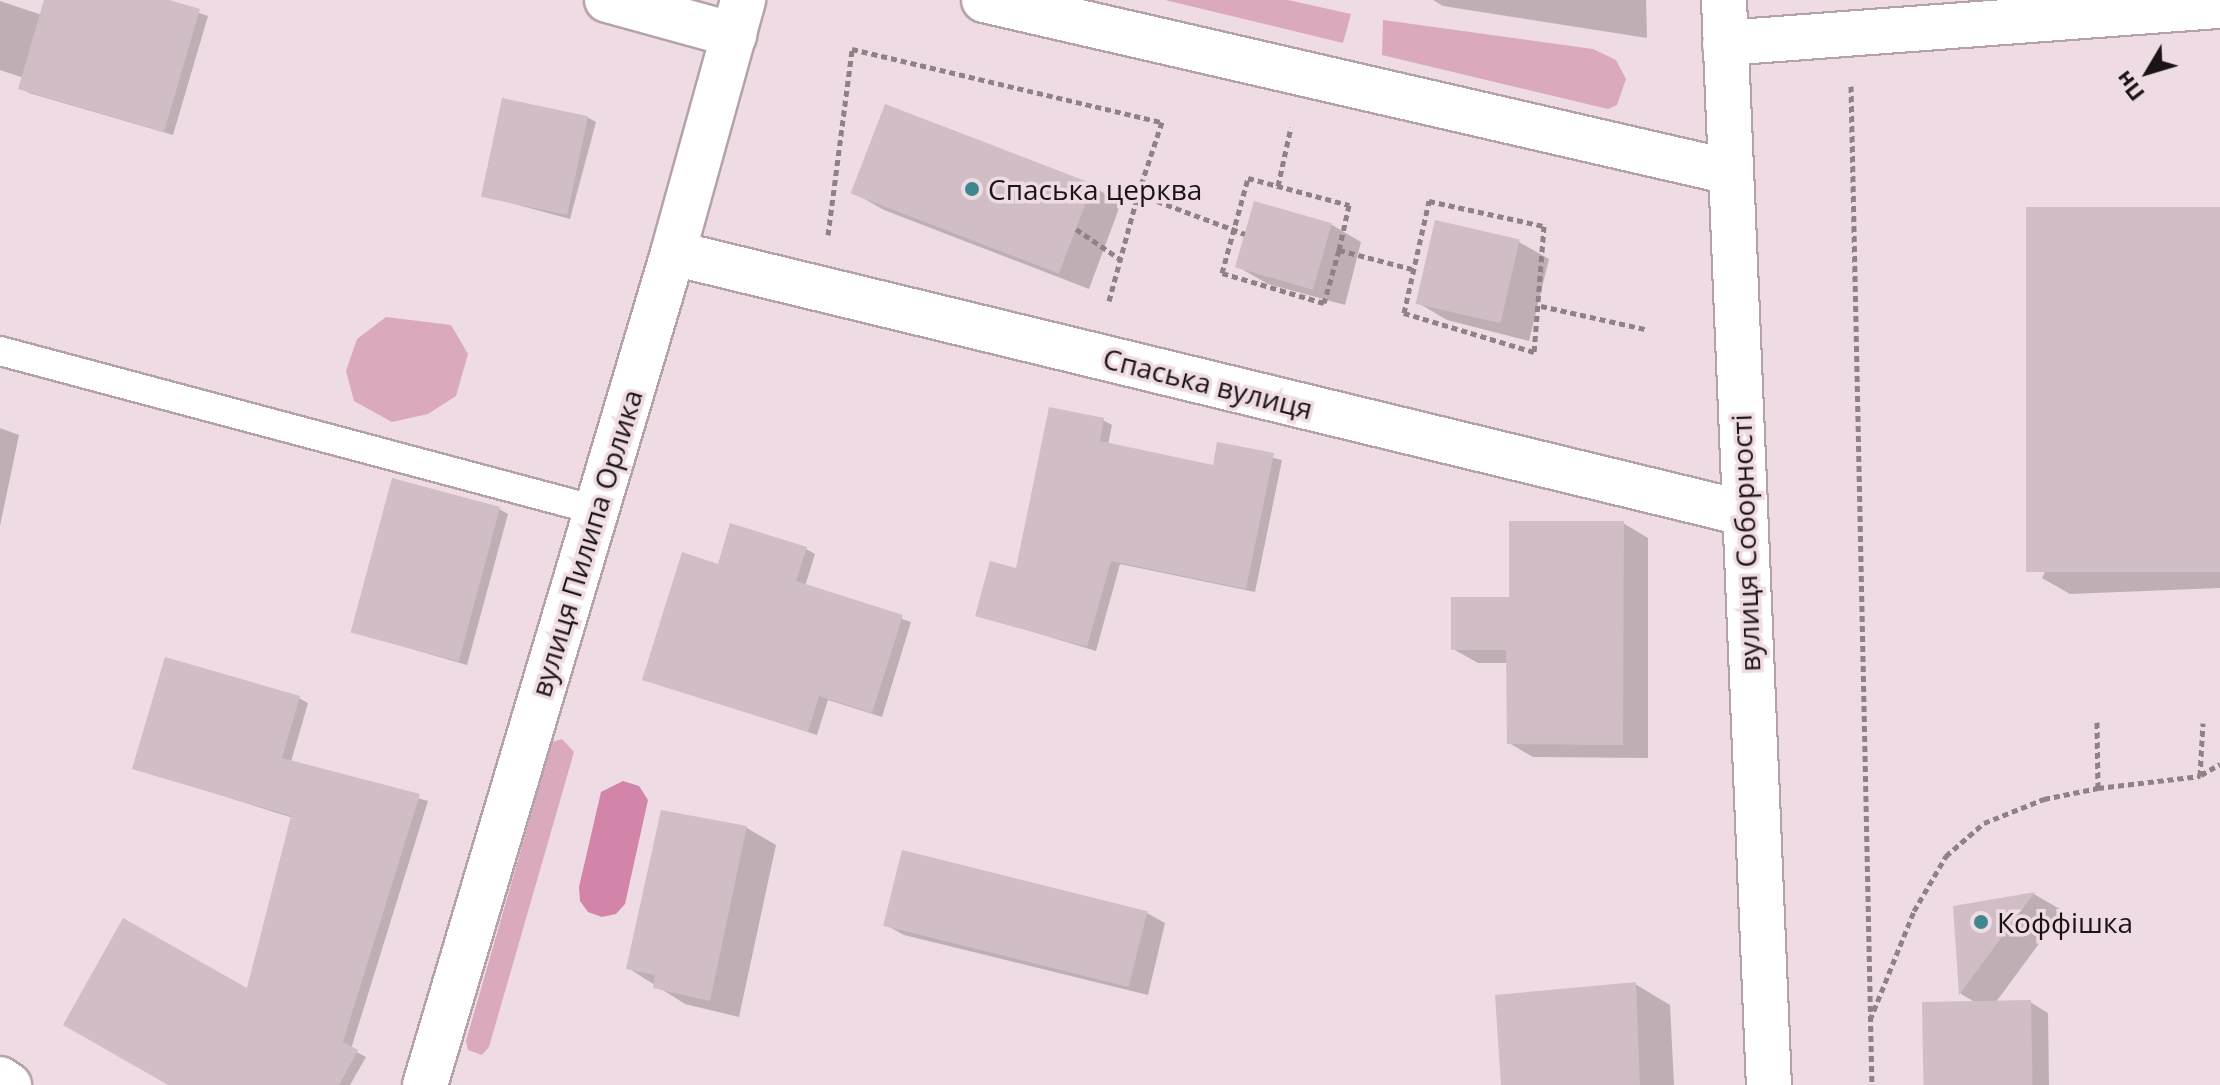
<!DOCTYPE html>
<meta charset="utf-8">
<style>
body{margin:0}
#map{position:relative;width:2220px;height:1085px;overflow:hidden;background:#efdbe3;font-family:"Open Sans",sans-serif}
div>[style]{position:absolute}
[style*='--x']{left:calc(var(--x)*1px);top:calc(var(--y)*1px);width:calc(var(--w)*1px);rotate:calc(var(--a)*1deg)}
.green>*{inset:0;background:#daa9be}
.forest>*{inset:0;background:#d285a8}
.shadow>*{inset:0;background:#0003}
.building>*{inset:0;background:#d1bdc5;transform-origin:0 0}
.path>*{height:5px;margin-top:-2.5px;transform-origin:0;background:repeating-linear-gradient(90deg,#8f8186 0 6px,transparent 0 10px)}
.roads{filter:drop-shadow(2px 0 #b5a2a9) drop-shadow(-2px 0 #b5a2a9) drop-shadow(0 2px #b5a2a9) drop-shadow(0 -2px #b5a2a9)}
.service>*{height:28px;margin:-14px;padding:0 14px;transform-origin:14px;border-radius:14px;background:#fff}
.minor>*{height:44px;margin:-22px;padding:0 22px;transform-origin:22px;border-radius:22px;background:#fff}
.dots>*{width:22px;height:22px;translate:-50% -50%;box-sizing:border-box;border:4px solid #efdbe3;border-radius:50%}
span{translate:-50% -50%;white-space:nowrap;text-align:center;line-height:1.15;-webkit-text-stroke:7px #efdbe3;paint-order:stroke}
.poi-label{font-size:28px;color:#1b1417}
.left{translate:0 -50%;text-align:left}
.street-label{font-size:28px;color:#1b1417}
.north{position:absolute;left:2108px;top:32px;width:80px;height:80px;-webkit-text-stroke:6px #efdbe3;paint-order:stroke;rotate:232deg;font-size:22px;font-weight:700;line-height:32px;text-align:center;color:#1b1417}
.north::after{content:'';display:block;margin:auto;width:28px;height:36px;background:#1b1417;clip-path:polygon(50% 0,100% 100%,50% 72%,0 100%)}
</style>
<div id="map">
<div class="green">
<div style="clip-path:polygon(1165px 0,1288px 0,1351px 14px,1343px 43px)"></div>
<div style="clip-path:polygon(1383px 20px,1593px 49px,1616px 60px,1626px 79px,1617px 105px,1608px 109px,1382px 55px)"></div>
<div style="clip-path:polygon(386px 317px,451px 325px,468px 354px,456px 396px,428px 414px,392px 422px,354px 401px,346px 371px,357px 339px)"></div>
<div style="clip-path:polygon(562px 739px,574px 752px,489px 1047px,482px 1055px,468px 1050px,466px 1041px,552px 742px)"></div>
</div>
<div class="forest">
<div style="clip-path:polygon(623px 781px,639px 786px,648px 800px,625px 904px,616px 914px,602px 917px,588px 912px,580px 901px,579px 887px,601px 792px)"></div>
</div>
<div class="shadow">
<div style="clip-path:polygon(46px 0,162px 0,208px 16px,173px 135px,29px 93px,20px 88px,24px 78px,0 70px,0 1px,42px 15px)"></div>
<div style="clip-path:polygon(1433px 0,1646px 0,1647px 38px,1443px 6px)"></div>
<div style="clip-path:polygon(587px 117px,596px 122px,570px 219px,481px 195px)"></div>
<div style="clip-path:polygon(1092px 186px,1121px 203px,1089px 289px,884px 210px,854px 193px)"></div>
<div style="clip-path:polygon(2220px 209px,2220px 588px,2070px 594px,2042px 578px)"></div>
<div style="clip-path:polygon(1332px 225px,1361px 242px,1345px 305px,1268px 284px,1238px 267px)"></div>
<div style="clip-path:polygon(1519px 242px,1549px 259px,1529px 341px,1447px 320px,1418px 303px)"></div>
<div style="clip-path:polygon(1103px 420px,1112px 425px,1108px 445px,1215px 467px,1219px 445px,1282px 460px,1255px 592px,1120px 564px,1096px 651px,977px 615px,1017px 570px)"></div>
<div style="clip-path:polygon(0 428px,19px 435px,0 526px)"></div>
<div style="clip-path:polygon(499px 509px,508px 514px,467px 665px,353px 632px)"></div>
<div style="clip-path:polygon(1623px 523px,1648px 538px,1648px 758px,1533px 757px,1509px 743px,1508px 663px,1478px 663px,1453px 649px,1511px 599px)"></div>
<div style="clip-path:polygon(806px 549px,815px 554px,805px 586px,911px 622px,882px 717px,828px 700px,817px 735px,644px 679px,719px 566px)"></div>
<div style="clip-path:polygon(299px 698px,308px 703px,291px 762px,428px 801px,351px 1049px,366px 1057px,350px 1085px,172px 1085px,248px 991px,293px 818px,134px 768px)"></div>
<div style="clip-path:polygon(662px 813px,747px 828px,776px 845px,739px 1017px,685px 1004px,628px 968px)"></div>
<div style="clip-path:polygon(2034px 894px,2063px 911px,1996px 1002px,2030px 1002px,2048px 1013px,2049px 1085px,1925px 1085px,1975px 1002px,1961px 994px,1955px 908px)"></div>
<div style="clip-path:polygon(1147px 913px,1165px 923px,1148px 995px,904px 935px,886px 925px)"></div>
<div style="clip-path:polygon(1635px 984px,1670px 1005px,1674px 1085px,1503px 1085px)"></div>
</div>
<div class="building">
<div style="clip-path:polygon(44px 0,169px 0,200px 9px,164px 132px,18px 89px)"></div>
<div style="left:502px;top:98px;width:88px;height:101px;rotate:12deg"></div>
<div style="left:885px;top:104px;width:223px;height:96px;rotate:21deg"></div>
<div style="left:1254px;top:201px;width:81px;height:69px;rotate:16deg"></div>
<div style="left:2220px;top:207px;width:365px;height:194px;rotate:90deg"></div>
<div style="left:1435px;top:220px;width:87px;height:86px;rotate:13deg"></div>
<div style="clip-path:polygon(1049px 407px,1104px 418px,1100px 441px,1213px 465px,1217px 442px,1274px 453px,1246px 589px,1111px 561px,1087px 647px,975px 616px,990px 561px,1016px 568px)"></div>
<div style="left:392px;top:478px;width:112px;height:160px;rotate:15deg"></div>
<div style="clip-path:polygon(1509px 521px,1624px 521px,1623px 745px,1507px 744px,1506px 650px,1451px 650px,1451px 597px,1509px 597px)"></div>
<div style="clip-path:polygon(730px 523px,807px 547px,796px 581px,903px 615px,872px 713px,819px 696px,808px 732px,642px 680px,682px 552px,718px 564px)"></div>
<div style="clip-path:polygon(165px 657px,300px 696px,282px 758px,420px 794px,343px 1042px,358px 1050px,339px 1085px,168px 1085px,63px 1025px,123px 918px,247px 988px,291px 816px,132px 769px)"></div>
<div style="clip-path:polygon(661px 810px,747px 826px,710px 1001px,653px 988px,655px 975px,626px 969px)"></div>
<div style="left:902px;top:850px;width:253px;height:78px;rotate:14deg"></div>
<div style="clip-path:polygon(2035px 892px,1959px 995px,1953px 906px)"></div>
<div style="clip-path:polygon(1636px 982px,1640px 1085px,1501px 1085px,1495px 995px)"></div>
<div style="left:2031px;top:1000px;width:85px;height:109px;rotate:89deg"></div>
</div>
<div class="path">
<div style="--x:1851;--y:86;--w:999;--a:88.8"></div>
<div style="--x:1278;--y:186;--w:60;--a:-77.6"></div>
<div style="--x:1429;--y:201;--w:118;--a:12.3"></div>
<div style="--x:1544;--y:226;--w:126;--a:94.5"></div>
<div style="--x:1534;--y:352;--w:136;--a:-163.3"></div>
<div style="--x:1404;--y:313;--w:115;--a:-77.4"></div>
<div style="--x:1076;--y:229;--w:53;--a:34.3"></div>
<div style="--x:828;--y:235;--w:188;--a:-82.6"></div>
<div style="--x:852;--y:49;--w:318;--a:13.3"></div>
<div style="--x:1162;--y:122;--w:76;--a:108.4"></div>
<div style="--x:1138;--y:194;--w:114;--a:20.5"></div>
<div style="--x:1339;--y:250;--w:55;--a:105.8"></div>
<div style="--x:1324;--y:303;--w:106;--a:-163.6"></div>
<div style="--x:1222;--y:273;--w:98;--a:-74.7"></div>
<div style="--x:1248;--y:178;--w:105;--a:15"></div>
<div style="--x:1349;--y:205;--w:46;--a:102.5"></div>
<div style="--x:1339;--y:250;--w:75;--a:14.6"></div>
<div style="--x:1109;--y:301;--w:111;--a:-74.8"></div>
<div style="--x:1541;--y:306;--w:107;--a:12.5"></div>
<div style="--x:2201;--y:775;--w:22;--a:-30"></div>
<div style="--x:2098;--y:788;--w:103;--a:-6.7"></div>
<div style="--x:2200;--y:776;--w:53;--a:-86.8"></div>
<div style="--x:1870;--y:1020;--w:118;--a:-68"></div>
<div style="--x:1914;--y:911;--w:64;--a:-59.8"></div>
<div style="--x:1946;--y:856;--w:50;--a:-41"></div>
<div style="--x:1984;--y:823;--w:65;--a:-21.8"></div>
<div style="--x:2044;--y:799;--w:55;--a:-11.5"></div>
<div style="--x:2098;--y:788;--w:66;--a:-90.9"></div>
</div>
<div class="roads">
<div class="service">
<div style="--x:0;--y:351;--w:617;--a:14.94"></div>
</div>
<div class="minor">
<div style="--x:607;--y:0;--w:132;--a:15.4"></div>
<div style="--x:984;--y:0;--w:766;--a:12.98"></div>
<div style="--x:1724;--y:0;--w:1086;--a:87.63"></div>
<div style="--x:1725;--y:43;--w:496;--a:-4.3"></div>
<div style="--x:673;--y:253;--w:1102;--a:13.65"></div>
<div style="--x:0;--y:1079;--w:11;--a:34"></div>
<div style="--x:425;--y:1085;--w:868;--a:-73.4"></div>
<div style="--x:673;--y:253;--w:263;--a:-74.5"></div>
</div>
</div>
<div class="dots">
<div style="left:972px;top:189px;background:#3f878c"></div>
<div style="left:1981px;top:922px;background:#3f878c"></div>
</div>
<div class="poi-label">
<span class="left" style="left:988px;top:189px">Спаська церква</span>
<span class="left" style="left:1997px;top:922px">Коффішка</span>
</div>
<div class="street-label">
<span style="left:1208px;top:383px;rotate:14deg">Спаська вулиця</span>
<span style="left:586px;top:543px;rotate:-73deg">вулиця Пилипа Орлика</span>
<span style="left:1745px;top:543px;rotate:-92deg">вулиця Соборності</span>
</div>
<div class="north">Пн</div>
</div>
